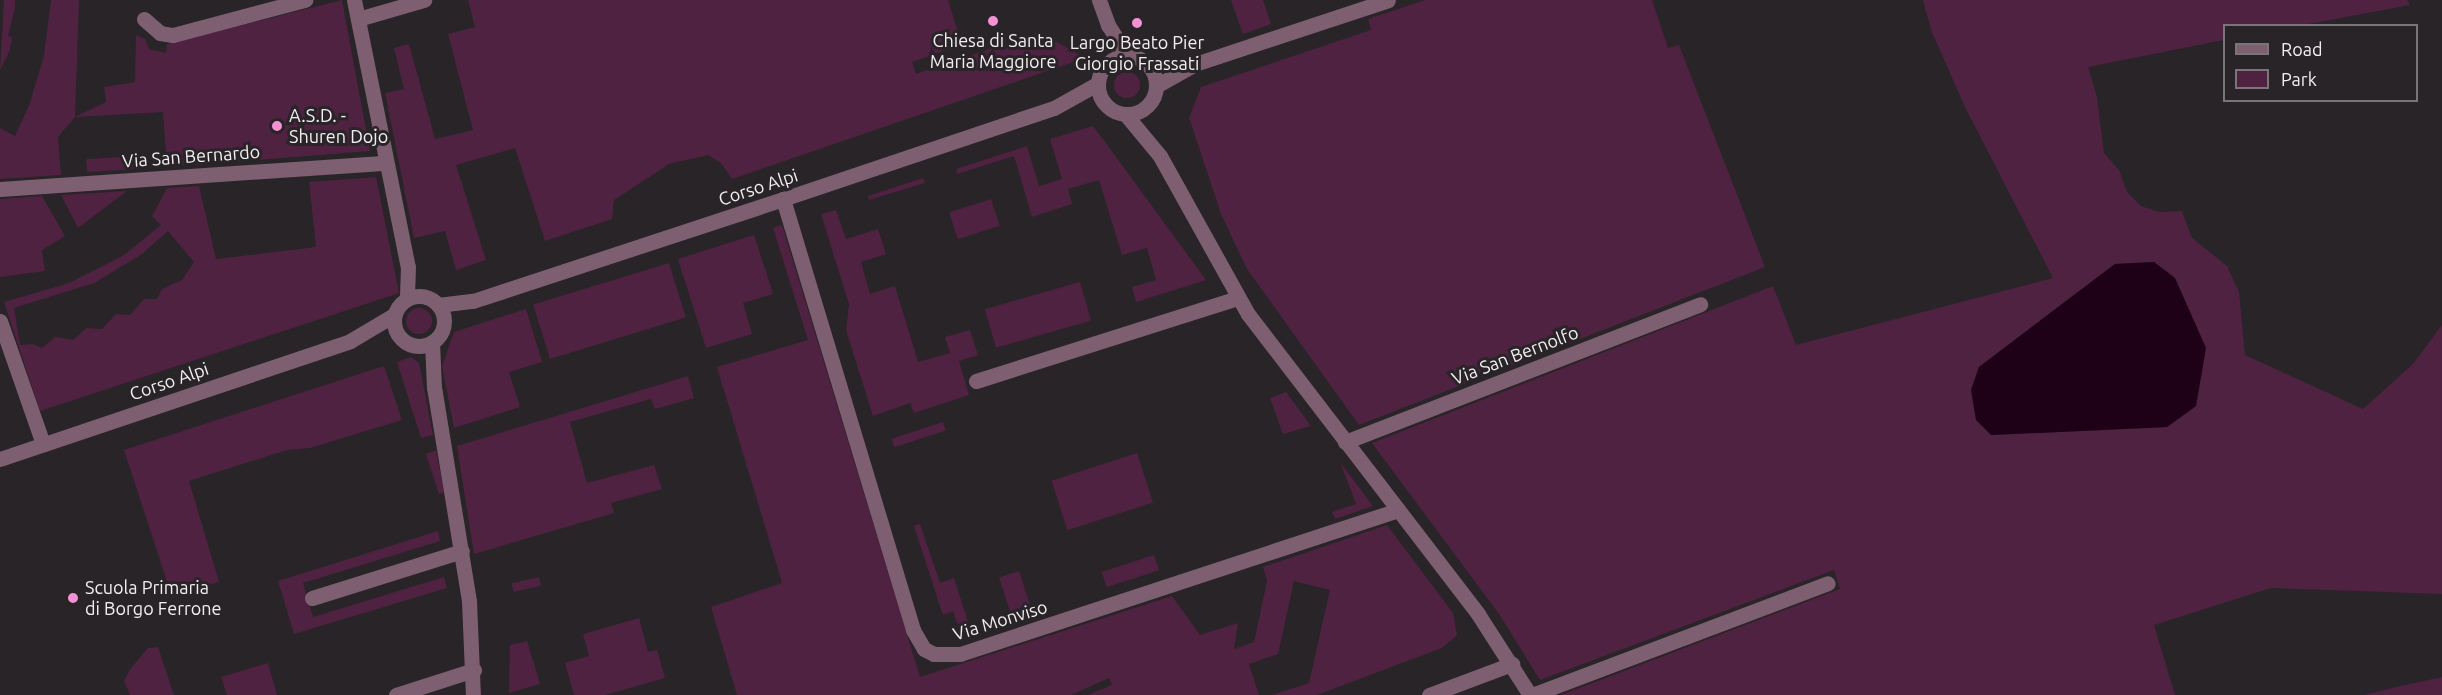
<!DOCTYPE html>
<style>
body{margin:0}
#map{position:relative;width:2442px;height:695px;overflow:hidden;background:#292427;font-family:Ubuntu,sans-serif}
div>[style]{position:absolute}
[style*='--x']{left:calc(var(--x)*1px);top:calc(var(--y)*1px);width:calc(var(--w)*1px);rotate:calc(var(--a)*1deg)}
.green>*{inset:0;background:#4f2241;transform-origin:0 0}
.round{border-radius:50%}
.water>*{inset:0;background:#1e0116}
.minor>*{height:15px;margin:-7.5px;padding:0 7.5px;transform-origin:7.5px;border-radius:7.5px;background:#7e5f72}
.minor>.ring{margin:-7.5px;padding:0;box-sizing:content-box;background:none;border:15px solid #7e5f72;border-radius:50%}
.dots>*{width:16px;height:16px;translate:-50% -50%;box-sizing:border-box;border:3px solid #292427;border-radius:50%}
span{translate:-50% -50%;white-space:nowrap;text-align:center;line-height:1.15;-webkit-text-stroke:6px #292427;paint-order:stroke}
.poi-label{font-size:18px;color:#f2eef1}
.left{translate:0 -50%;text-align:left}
.street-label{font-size:18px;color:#f2eef1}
.legend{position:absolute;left:2223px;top:24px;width:195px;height:78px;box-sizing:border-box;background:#292427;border:2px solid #797578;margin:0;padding:8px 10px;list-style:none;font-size:18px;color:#f2eef1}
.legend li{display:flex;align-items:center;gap:12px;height:30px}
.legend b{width:30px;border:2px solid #797578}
</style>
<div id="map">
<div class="green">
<div style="clip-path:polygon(4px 0,15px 0,15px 7px,8px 36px,12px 37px,10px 50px,0 70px)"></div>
<div style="clip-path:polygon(51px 0,79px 0,75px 117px,106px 102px,104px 87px,135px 82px,136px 35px,145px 39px,149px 49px,166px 53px,167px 44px,342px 0,370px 151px,167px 167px,163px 112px,75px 117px,58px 137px,61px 175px,0 179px,0 128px,15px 136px,30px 103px,44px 55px)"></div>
<div style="clip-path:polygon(468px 0,948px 0,962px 45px,912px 62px,916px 74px,1039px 32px,1085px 58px,732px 179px,721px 163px,708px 155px,669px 164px,614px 200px,612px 219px,545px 241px,515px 148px,456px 165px,486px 260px,456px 270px,445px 231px,414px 238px,385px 93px,404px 89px,394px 48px,409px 44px,435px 139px,473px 130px,448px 34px,475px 27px)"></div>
<div style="clip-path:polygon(1231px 0,1263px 0,1271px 24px,1243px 34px)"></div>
<div style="clip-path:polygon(1425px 0,1652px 0,1668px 48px,1679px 45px,1765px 267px,1359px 425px,1247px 269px,1221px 214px,1189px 118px,1201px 87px,1371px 30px,1368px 19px)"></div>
<div style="clip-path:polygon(evenodd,1923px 0,2407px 0,2410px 5px,2303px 25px,2224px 26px,2224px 40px,2088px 67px,2097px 97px,2104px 153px,2119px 170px,2127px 192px,2141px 206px,2159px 212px,2182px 211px,2192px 238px,2227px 266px,2239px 292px,2245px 355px,2363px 409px,2413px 364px,2442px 325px,2442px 594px,2271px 588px,2154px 625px,2175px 695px,1561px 695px,1840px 589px,1834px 570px,1540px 680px,1499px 614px,1372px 443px,1773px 286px,1796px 345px,2053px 278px,1965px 107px,1931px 30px,1923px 0,2154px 262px,2196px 406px,2167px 427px,1992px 435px,1979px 367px,2115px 264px,2154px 262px)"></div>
<div class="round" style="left:1114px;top:72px;width:26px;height:26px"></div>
<div style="clip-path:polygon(1093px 126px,1111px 150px,1206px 280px,1136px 302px,1132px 287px,1156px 280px,1147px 248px,1122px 255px,1099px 180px,1068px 189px,1072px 204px,1032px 217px,1014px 156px,957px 174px,956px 169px,1027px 146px,1039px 186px,1062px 179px,1050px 139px)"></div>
<div style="left:148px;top:155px;width:13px;height:62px;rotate:86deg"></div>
<div style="clip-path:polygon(evenodd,376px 177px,399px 293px,40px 411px,4px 302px,69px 283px,124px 255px,161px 225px,152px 216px,167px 188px,199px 186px,216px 259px,316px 247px,309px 182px,376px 177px,168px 231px,194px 262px,182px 280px,162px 289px,157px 299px,144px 299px,130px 315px,116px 314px,102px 329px,86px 328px,73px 340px,55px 337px,42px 348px,32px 344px,20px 345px,14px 308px,94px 283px,142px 254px,168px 231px)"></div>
<div style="clip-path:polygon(923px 178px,925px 183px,869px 200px,868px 196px)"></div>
<div style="clip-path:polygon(127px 191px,78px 228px,61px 195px)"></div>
<div style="clip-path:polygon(42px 196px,65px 236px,42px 250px,45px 271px,0 277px,0 199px)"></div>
<div style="left:991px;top:199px;width:28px;height:44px;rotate:72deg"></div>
<div style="clip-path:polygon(836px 210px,846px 239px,878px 229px,886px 254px,861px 262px,870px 294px,895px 286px,918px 362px,950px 353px,945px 337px,970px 330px,978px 355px,959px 361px,969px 395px,914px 413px,910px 403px,873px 416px,846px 330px,849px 304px,821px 214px)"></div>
<div style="clip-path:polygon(782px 225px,920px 677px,1172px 596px,1200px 635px,1238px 623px,1234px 649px,1254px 642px,1267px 581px,1263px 567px,1387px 525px,1453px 613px,1457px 635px,1442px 648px,1317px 695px,1272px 695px,1309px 683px,1330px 590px,1294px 581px,1278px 654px,1249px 664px,1259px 695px,1088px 695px,1112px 685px,1109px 678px,1071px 695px,737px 695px,711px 607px,782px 583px,717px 367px,808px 340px,773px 228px)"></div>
<div style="clip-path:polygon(754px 235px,773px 294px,743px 303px,752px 334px,706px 348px,678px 259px)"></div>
<div style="left:669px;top:263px;width:57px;height:142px;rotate:73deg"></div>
<div style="left:1080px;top:282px;width:40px;height:99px;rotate:74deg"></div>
<div class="round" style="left:406px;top:308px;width:26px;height:26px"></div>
<div style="clip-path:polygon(526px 309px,542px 362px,509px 372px,520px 407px,454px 428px,442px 366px,454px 332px)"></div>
<div style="clip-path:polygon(411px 357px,419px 363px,433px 435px,421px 438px,397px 362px)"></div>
<div style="clip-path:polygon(384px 366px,402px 420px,310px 448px,287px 450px,189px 481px,219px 582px,172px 597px,124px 450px)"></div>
<div style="clip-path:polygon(688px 376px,694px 398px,655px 409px,651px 399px,570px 422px,587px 483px,654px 465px,662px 489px,611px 503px,614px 513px,474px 554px,457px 446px)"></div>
<div style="clip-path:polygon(1286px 392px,1311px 426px,1283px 434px,1270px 398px)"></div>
<div style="left:943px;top:422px;width:9px;height:54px;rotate:72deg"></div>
<div style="clip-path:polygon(436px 450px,444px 492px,439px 494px,426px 454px)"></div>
<div style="left:1137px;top:453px;width:52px;height:90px;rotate:72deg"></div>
<div style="clip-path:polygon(1340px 462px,1373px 506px,1335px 519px,1332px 512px,1356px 504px)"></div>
<div style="clip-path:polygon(920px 524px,940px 583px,954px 578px,971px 631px,961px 634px,953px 611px,943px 615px,914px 526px)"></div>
<div style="clip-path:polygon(438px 531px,440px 541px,303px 583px,313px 617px,444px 577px,447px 588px,294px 634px,278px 581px)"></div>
<div style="left:1154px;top:555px;width:16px;height:55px;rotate:72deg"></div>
<div style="left:1019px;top:571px;width:42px;height:21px;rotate:72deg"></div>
<div style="left:539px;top:577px;width:9px;height:28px;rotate:77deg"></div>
<div style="clip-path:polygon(639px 618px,648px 652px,657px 650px,665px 678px,605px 695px,574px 695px,565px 663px,589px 656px,583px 634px)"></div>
<div style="clip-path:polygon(527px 641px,540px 684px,509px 693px,510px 645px)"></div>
<div style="clip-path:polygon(158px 647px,174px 695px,130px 695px,124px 681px,131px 668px,148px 648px)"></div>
<div style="clip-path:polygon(268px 663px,277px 695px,227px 695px,221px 677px)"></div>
<div style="clip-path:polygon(2442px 677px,2442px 695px,2364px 695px,2392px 688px)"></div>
</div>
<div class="water">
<div style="clip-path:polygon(2154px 262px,2175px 278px,2206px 348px,2196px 406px,2167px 427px,1991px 435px,1976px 420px,1971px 390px,1979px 367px,2115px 264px)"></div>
</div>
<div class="minor">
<div style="--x:354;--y:0;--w:272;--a:78.6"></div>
<div style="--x:408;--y:267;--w:32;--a:92"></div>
<div style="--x:1099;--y:0;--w:27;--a:70"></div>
<div style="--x:1108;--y:25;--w:37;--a:57"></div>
<div style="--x:144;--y:19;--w:21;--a:41"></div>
<div style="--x:160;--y:33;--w:13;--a:9"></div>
<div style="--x:173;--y:35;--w:137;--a:-14.9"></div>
<div style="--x:358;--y:19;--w:69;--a:-16.1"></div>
<div class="ring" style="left:1098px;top:56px;width:43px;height:43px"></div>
<div style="--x:1156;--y:86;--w:45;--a:-29.4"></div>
<div style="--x:1195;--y:64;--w:203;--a:-18.3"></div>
<div style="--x:1126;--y:115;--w:53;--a:50.3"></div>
<div style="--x:1160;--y:156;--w:181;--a:60.9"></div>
<div style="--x:1248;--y:314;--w:378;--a:52.5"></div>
<div style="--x:1478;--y:614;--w:96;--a:57.3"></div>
<div style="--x:0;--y:189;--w:387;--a:-3.9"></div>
<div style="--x:783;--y:199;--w:450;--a:73.2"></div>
<div style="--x:913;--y:630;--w:22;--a:60"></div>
<div style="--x:924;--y:649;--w:11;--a:27"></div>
<div style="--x:934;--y:654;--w:26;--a:0"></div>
<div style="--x:960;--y:654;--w:461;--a:-18.2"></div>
<div class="ring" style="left:394px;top:296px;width:35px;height:35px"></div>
<div style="--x:438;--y:305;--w:35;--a:-7"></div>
<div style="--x:473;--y:301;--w:326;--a:-18.2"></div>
<div style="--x:783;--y:199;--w:286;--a:-18.6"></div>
<div style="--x:1054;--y:108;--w:49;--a:-29.2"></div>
<div style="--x:0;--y:321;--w:130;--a:70.7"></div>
<div style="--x:432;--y:342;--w:45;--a:87.5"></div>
<div style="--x:434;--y:387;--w:217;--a:80.7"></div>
<div style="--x:469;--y:601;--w:94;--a:87.6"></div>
<div style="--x:976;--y:381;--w:274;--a:-17.6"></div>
<div style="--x:1345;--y:442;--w:381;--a:-21.2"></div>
<div style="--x:0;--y:459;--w:369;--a:-18.6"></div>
<div style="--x:350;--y:341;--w:51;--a:-30.6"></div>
<div style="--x:312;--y:598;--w:157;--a:-17.4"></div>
<div style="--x:396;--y:695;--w:82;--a:-17.8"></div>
<div style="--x:1429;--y:695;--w:89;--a:-20.5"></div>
<div style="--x:1532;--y:695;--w:316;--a:-20.7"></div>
</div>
<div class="dots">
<div style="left:993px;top:21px;background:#f491d3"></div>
<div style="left:1137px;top:23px;background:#f491d3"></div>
<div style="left:277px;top:126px;background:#f491d3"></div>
<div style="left:73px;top:598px;background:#f491d3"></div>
</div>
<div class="poi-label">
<span style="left:993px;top:51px">Chiesa di Santa<br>Maria Maggiore</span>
<span style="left:1137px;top:53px">Largo Beato Pier<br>Giorgio Frassati</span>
<span class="left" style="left:289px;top:126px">A.S.D. -<br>Shuren Dojo</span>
<span class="left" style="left:85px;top:598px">Scuola Primaria<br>di Borgo Ferrone</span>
</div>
<div class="street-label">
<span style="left:191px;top:156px;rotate:-4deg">Via San Bernardo</span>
<span style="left:758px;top:187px;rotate:-18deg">Corso Alpi</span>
<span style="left:1515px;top:355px;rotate:-21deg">Via San Bernolfo</span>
<span style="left:169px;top:381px;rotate:-19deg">Corso Alpi</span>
<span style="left:1000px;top:620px;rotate:-17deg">Via Monviso</span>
</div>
<ul class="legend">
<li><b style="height:8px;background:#7e5f72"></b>Road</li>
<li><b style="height:16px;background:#4f2241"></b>Park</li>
</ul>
</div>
